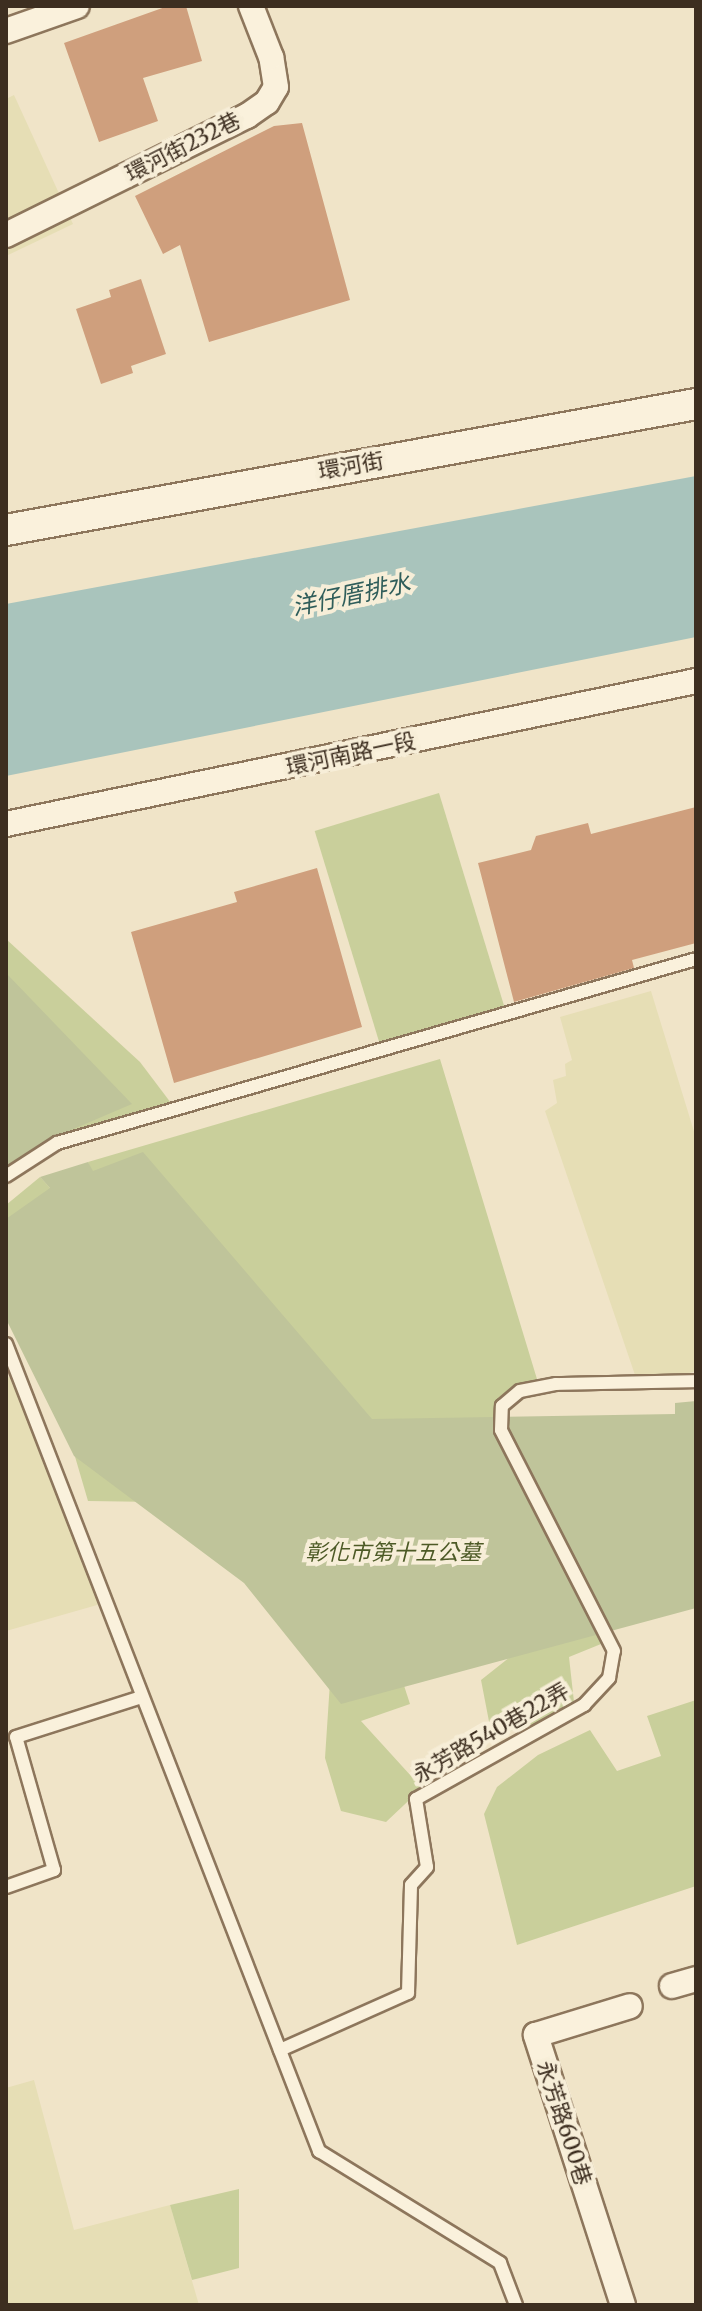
<!DOCTYPE html>
<meta charset="utf-8">
<style>
body{margin:0}
#map{position:relative;width:702px;height:2311px;overflow:hidden;background:#f0e4c8;font-family:Merriweather,"Noto Sans TC",serif}
div>[style]{position:absolute}
[style*='--x']{left:calc(var(--x)*1px);top:calc(var(--y)*1px);width:calc(var(--w)*1px);rotate:calc(var(--a)*1deg)}
.farmland>*{inset:0;background:#e6deb5}
.green>*{inset:0;background:#c9cf9b;transform-origin:0 0}
.cemetery>*{inset:0;background:#bfc49a}
.water>*{inset:0;background:#a9c4bc}
.building>*{inset:0;background:#cf9f7d}
.roads{filter:drop-shadow(2px 0 #8d765c) drop-shadow(-2px 0 #8d765c) drop-shadow(0 2px #8d765c) drop-shadow(0 -2px #8d765c)}
.service>*{height:12px;margin:-6px;padding:0 6px;transform-origin:6px;border-radius:6px;background:#faf1dc}
.minor>*{height:24px;margin:-12px;padding:0 12px;transform-origin:12px;border-radius:12px;background:#faf1dc}
.tertiary>*{height:30px;margin:-15px;padding:0 15px;transform-origin:15px;border-radius:15px;background:#faf1dc}
span{translate:-50% -50%;white-space:nowrap;text-align:center;line-height:1.15;-webkit-text-stroke:8px #f7eed8;paint-order:stroke}
.street-label{font-size:22px;color:#3d2e20}
.park-label{font-size:22px;color:#4d5a26;font-style:italic}
.water-label{font-size:24px;color:#2f5d5a;font-style:italic}
.frame{position:absolute;inset:0;border:8px solid #3d2e20;pointer-events:none}
</style>
<div id="map">
<div class="farmland">
<div style="clip-path:polygon(14px 95px,73px 224px,6px 256px,6px 99px)"></div>
<div style="clip-path:polygon(651px 991px,696px 1138px,696px 1371px,676px 1377px,635px 1375px,545px 1111px,557px 1103px,553px 1080px,566px 1076px,565px 1064px,572px 1060px,560px 1017px)"></div>
<div style="clip-path:polygon(23px 1374px,104px 1603px,6px 1631px,6px 1378px)"></div>
<div style="clip-path:polygon(34px 2080px,74px 2230px,170px 2205px,199px 2305px,6px 2305px,6px 2088px)"></div>
</div>
<div class="green">
<div style="left:439px;top:793px;width:226px;height:130px;rotate:73deg"></div>
<div style="clip-path:polygon(6px 939px,140px 1062px,174px 1107px,77px 1140px,42px 1093px,6px 1028px)"></div>
<div style="clip-path:polygon(440px 1059px,540px 1389px,502px 1404px,497px 1420px,594px 1609px,601px 1644px,569px 1657px,574px 1702px,558px 1716px,492px 1737px,481px 1680px,515px 1653px,396px 1661px,410px 1704px,361px 1721px,422px 1788px,386px 1822px,341px 1811px,325px 1758px,330px 1682px,302px 1606px,157px 1502px,88px 1501px,59px 1402px,6px 1297px,6px 1205px,40px 1177px,85px 1226px,108px 1212px,88px 1162px)"></div>
<div style="clip-path:polygon(696px 1700px,696px 1886px,517px 1945px,484px 1814px,497px 1787px,538px 1755px,590px 1730px,617px 1771px,661px 1756px,647px 1716px)"></div>
<div style="clip-path:polygon(239px 2189px,239px 2268px,192px 2280px,170px 2205px)"></div>
</div>
<div class="cemetery">
<div style="clip-path:polygon(6px 973px,132px 1104px,71px 1130px,77px 1140px,6px 1184px)"></div>
<div style="clip-path:polygon(143px 1152px,372px 1419px,675px 1414px,675px 1403px,696px 1401px,696px 1608px,341px 1704px,244px 1583px,74px 1456px,6px 1319px,6px 1219px,50px 1188px,40px 1177px,88px 1162px,93px 1171px)"></div>
</div>
<div class="water">
<div style="clip-path:polygon(696px 476px,696px 637px,6px 776px,6px 604px)"></div>
</div>
<div class="building">
<div style="clip-path:polygon(168px 6px,186px 6px,202px 61px,143px 78px,158px 121px,99px 142px,64px 43px)"></div>
<div style="clip-path:polygon(302px 123px,350px 300px,209px 342px,180px 245px,163px 254px,135px 196px,274px 126px)"></div>
<div style="clip-path:polygon(141px 279px,166px 354px,131px 366px,133px 373px,101px 384px,76px 309px,111px 297px,109px 290px)"></div>
<div style="clip-path:polygon(696px 807px,696px 943px,632px 960px,634px 968px,514px 1002px,478px 863px,531px 850px,536px 836px,588px 823px,591px 834px)"></div>
<div style="clip-path:polygon(317px 868px,362px 1027px,174px 1083px,131px 932px,237px 902px,234px 892px)"></div>
</div>
<div class="roads">
<div class="service">
<div style="--x:6;--y:1176;--w:61;--a:-32.9"></div>
<div style="--x:57;--y:1143;--w:665;--a:-16.06"></div>
<div style="--x:6;--y:1344;--w:866;--a:68.8"></div>
<div style="--x:319;--y:2151;--w:213;--a:31.7"></div>
<div style="--x:500;--y:2263;--w:45;--a:69.1"></div>
<div style="--x:6;--y:1887;--w:51;--a:-19.5"></div>
<div style="--x:54;--y:1870;--w:138;--a:-105.9"></div>
<div style="--x:16;--y:1737;--w:131;--a:-17.7"></div>
<div style="--x:280;--y:2050;--w:140;--a:-24"></div>
<div style="--x:408;--y:1993;--w:108;--a:-88.4"></div>
<div style="--x:411;--y:1885;--w:24;--a:-48"></div>
<div style="--x:427;--y:1867;--w:69;--a:-99.2"></div>
<div style="--x:416;--y:1799;--w:193;--a:-29.2"></div>
<div style="--x:584;--y:1705;--w:37;--a:-47"></div>
<div style="--x:609;--y:1678;--w:27;--a:-80"></div>
<div style="--x:614;--y:1651;--w:248;--a:-117.1"></div>
<div style="--x:501;--y:1430;--w:24;--a:-88"></div>
<div style="--x:502;--y:1406;--w:23;--a:-40"></div>
<div style="--x:520;--y:1391;--w:37;--a:-11"></div>
<div style="--x:556;--y:1384;--w:140;--a:-1.2"></div>
</div>
<div class="minor">
<div style="--x:6;--y:31;--w:75;--a:-19.4"></div>
<div style="--x:6;--y:235;--w:269;--a:-26.3"></div>
<div style="--x:247;--y:116;--w:24;--a:-35"></div>
<div style="--x:267;--y:102;--w:17;--a:-59"></div>
<div style="--x:276;--y:87;--w:30;--a:-99"></div>
<div style="--x:271;--y:57;--w:55;--a:-111.4"></div>
<div style="--x:6;--y:824;--w:705;--a:-11.71"></div>
<div style="--x:672;--y:1986;--w:25;--a:-16"></div>
<div style="--x:623;--y:2305;--w:284;--a:-107.9"></div>
<div style="--x:536;--y:2035;--w:98;--a:-17.1"></div>
</div>
<div class="tertiary">
<div style="--x:6;--y:530;--w:701;--a:-10.35"></div>
</div>
</div>
<div class="street-label">
<span style="left:183px;top:147px;rotate:-27deg">環河街232巷</span>
<span style="left:351px;top:466px;rotate:-10deg">環河街</span>
<span style="left:351px;top:754px;rotate:-12deg">環河南路一段</span>
<span style="left:491px;top:1733px;rotate:-30deg">永芳路540巷22弄</span>
<span style="left:564px;top:2123px;rotate:72deg">永芳路600巷</span>
</div>
<div class="park-label">
<span style="left:393px;top:1553px">彰化市第十五公墓</span>
</div>
<div class="water-label">
<span style="left:351px;top:595px;rotate:-12deg">洋仔厝排水</span>
</div>
<div class="frame"></div>
</div>
